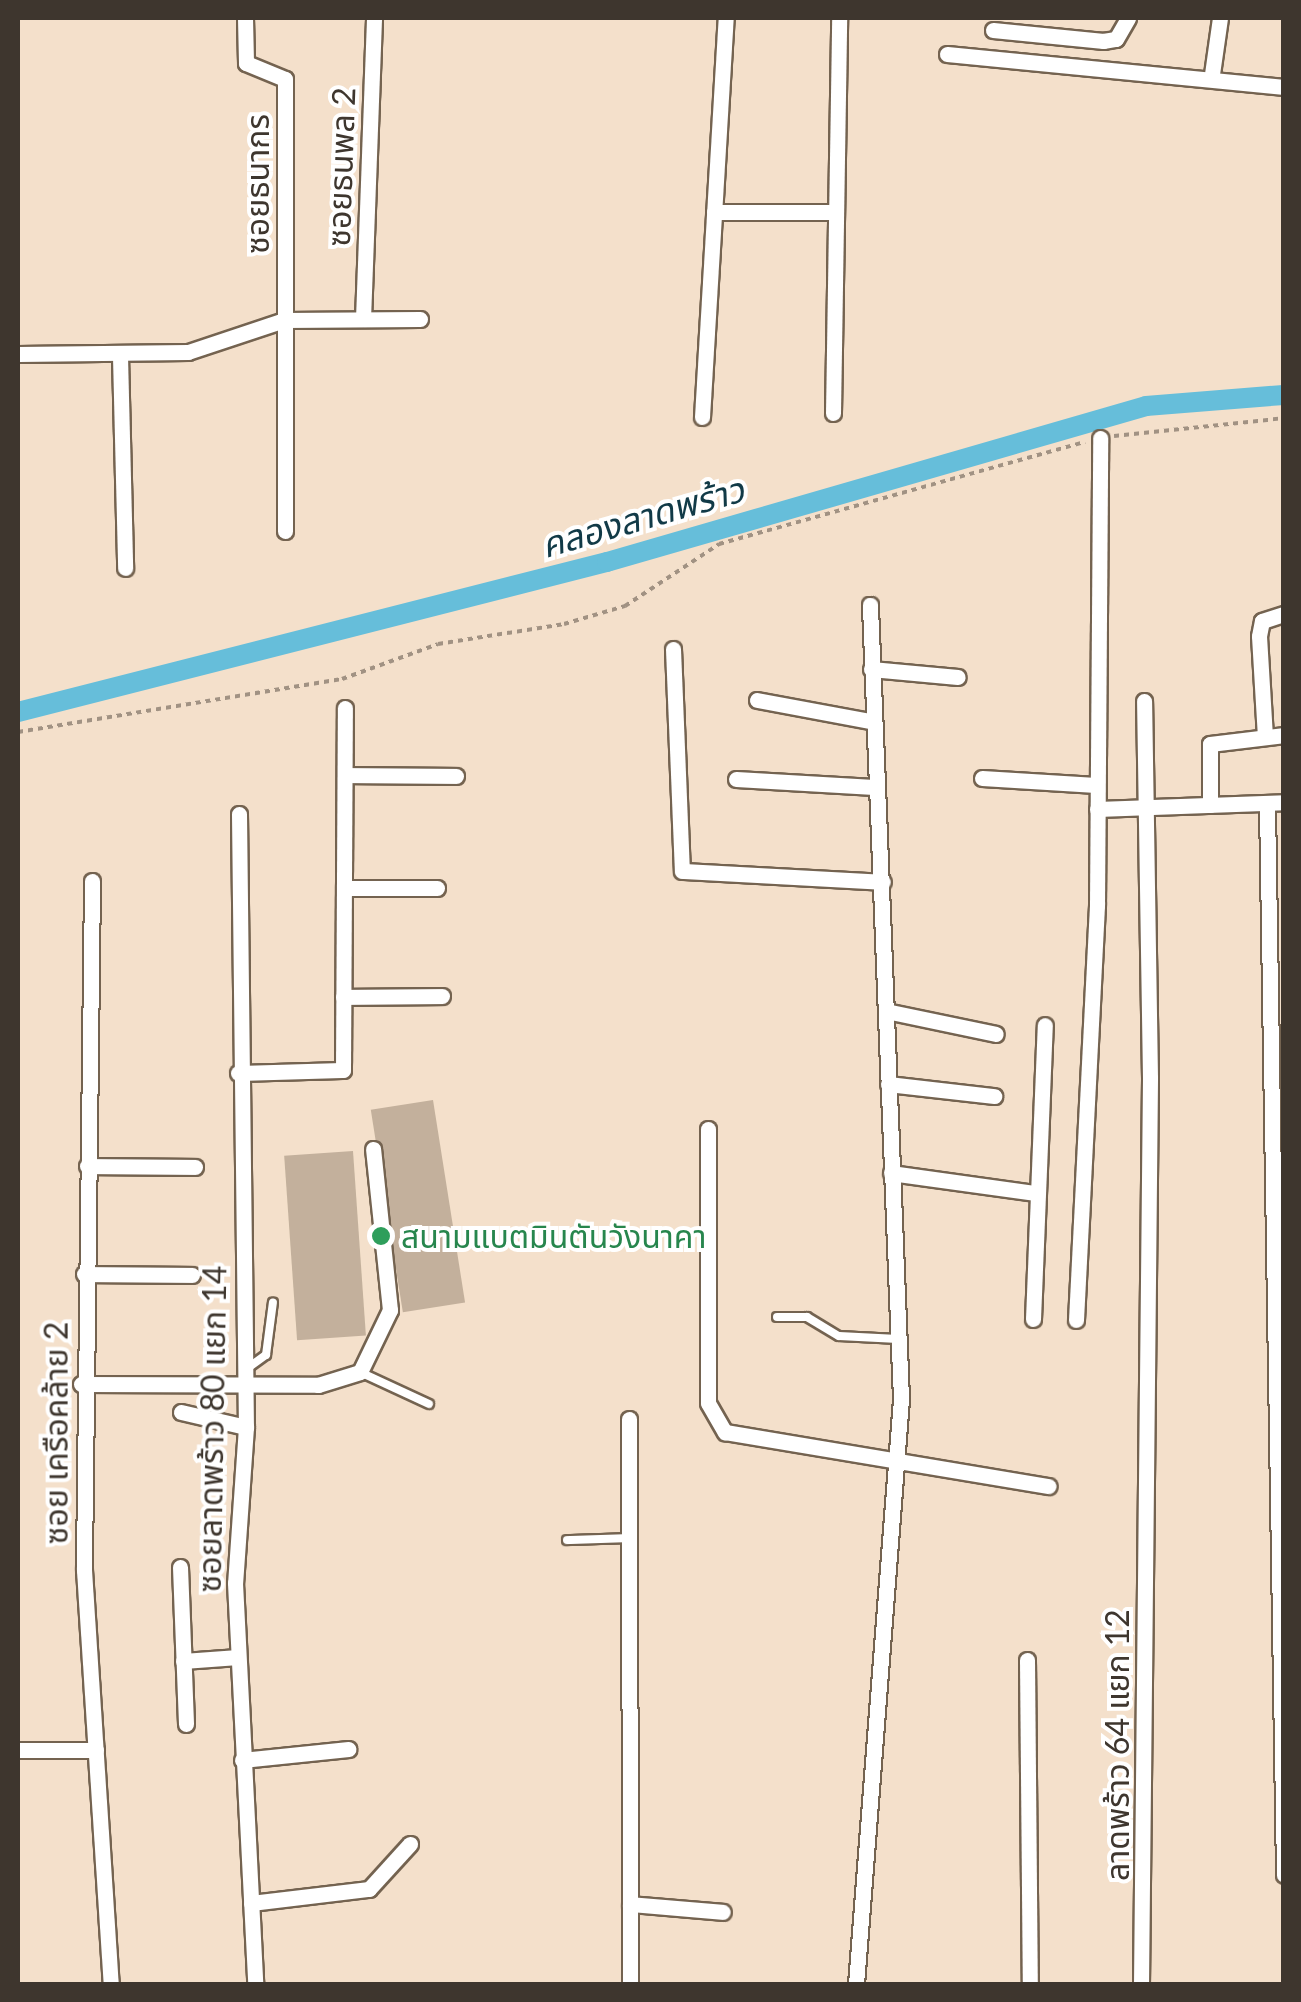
<!DOCTYPE html>
<meta charset="utf-8">
<style>
body{margin:0}
#map{position:relative;width:1301px;height:2002px;overflow:hidden;background:#f4e0cb;font-family:Lato,"Noto Sans Thai",sans-serif}
div>[style]{position:absolute}
[style*='--x']{left:calc(var(--x)*1px);top:calc(var(--y)*1px);width:calc(var(--w)*1px);rotate:calc(var(--a)*1deg)}
.canal>*{height:20px;margin:-10px;padding:0 10px;transform-origin:10px;border-radius:10px;background:#66beda}
.building>*{inset:0;background:#c3b09c;transform-origin:0 0}
.path>*{height:4px;margin-top:-2px;transform-origin:0;background:repeating-linear-gradient(90deg,#a19283 0 5px,transparent 0 10px)}
.roads{filter:drop-shadow(2px 0 #746350) drop-shadow(-2px 0 #746350) drop-shadow(0 2px #746350) drop-shadow(0 -2px #746350)}
.lane>*{height:8px;margin:-4px;padding:0 4px;transform-origin:4px;border-radius:4px;background:#fff}
.street>*{height:15px;margin:-7.5px;padding:0 7.5px;transform-origin:7.5px;border-radius:7.5px;background:#fff}
.dots>*{width:28px;height:28px;translate:-50% -50%;box-sizing:border-box;border:5px solid #fff;border-radius:50%}
span{translate:-50% -50%;white-space:nowrap;text-align:center;line-height:1.15;-webkit-text-stroke:8px #fff;paint-order:stroke}
.street-label{font-size:32px;color:#3e362e}
.leisure-label{font-size:32px;color:#27864d}
.left{translate:0 -50%;text-align:left}
.water-label{font-size:35px;color:#113a47;font-style:italic}
.frame{position:absolute;inset:0;border:20px solid #3e362e;pointer-events:none}
</style>
<div id="map">
<div class="canal">
<div style="--x:18;--y:712;--w:608;--a:-14.29"></div>
<div style="--x:607;--y:562;--w:561;--a:-16.14"></div>
<div style="--x:1146;--y:406;--w:138;--a:-4.6"></div>
</div>
<div class="building">
<div style="left:433px;top:1100px;width:205px;height:63px;rotate:81deg"></div>
<div style="left:353px;top:1151px;width:185px;height:69px;rotate:86deg"></div>
</div>
<div class="path">
<div style="--x:1114;--y:436;--w:171;--a:-6"></div>
<div style="--x:18;--y:732;--w:328;--a:-9.3"></div>
<div style="--x:342;--y:679;--w:102;--a:-20"></div>
<div style="--x:438;--y:644;--w:128;--a:-9"></div>
<div style="--x:564;--y:624;--w:64;--a:-16.4"></div>
<div style="--x:625;--y:606;--w:113;--a:-33.4"></div>
<div style="--x:719;--y:544;--w:380;--a:-15.6"></div>
</div>
<div class="roads">
<div class="lane">
<div style="--x:777;--y:1317;--w:30;--a:0"></div>
<div style="--x:807;--y:1317;--w:37;--a:31"></div>
<div style="--x:839;--y:1336;--w:59;--a:2.9"></div>
<div style="--x:245;--y:1370;--w:26;--a:-36"></div>
<div style="--x:266;--y:1355;--w:53;--a:-82.5"></div>
<div style="--x:360;--y:1372;--w:76;--a:24.9"></div>
<div style="--x:567;--y:1540;--w:60;--a:-1.9"></div>
</div>
<div class="street">
<div style="--x:245;--y:18;--w:45;--a:88.7"></div>
<div style="--x:246;--y:63;--w:42;--a:22.3"></div>
<div style="--x:285;--y:79;--w:452;--a:90"></div>
<div style="--x:993;--y:30;--w:111;--a:5.7"></div>
<div style="--x:1103;--y:41;--w:13;--a:-9"></div>
<div style="--x:1116;--y:39;--w:24;--a:-60"></div>
<div style="--x:947;--y:54;--w:339;--a:5.6"></div>
<div style="--x:1212;--y:74;--w:57;--a:-81.9"></div>
<div style="--x:714;--y:212;--w:117;--a:0"></div>
<div style="--x:363;--y:319;--w:301;--a:-87.9"></div>
<div style="--x:18;--y:354;--w:170;--a:-0.7"></div>
<div style="--x:188;--y:352;--w:101;--a:-18.4"></div>
<div style="--x:284;--y:320;--w:136;--a:-0.4"></div>
<div style="--x:120;--y:356;--w:212;--a:88.6"></div>
<div style="--x:833;--y:413;--w:395;--a:-89.1"></div>
<div style="--x:702;--y:417;--w:400;--a:-86.6"></div>
<div style="--x:673;--y:649;--w:222;--a:87.7"></div>
<div style="--x:682;--y:871;--w:201;--a:3.1"></div>
<div style="--x:871;--y:669;--w:87;--a:5.3"></div>
<div style="--x:757;--y:700;--w:114;--a:10.6"></div>
<div style="--x:1265;--y:737;--w:101;--a:-93.4"></div>
<div style="--x:1259;--y:636;--w:15;--a:-79"></div>
<div style="--x:1262;--y:621;--w:23;--a:-18"></div>
<div style="--x:345;--y:775;--w:111;--a:0.5"></div>
<div style="--x:982;--y:778;--w:114;--a:3.5"></div>
<div style="--x:736;--y:779;--w:138;--a:3.3"></div>
<div style="--x:1267;--y:804;--w:1071;--a:89.09"></div>
<div style="--x:1210;--y:805;--w:61;--a:-90"></div>
<div style="--x:1210;--y:744;--w:75;--a:-6.9"></div>
<div style="--x:1097;--y:809;--w:187;--a:-2.1"></div>
<div style="--x:239;--y:814;--w:613;--a:89.35"></div>
<div style="--x:246;--y:1427;--w:156;--a:94"></div>
<div style="--x:235;--y:1583;--w:401;--a:87.1"></div>
<div style="--x:92;--y:881;--w:689;--a:90.67"></div>
<div style="--x:84;--y:1570;--w:415;--a:86.3"></div>
<div style="--x:344;--y:888;--w:93;--a:0"></div>
<div style="--x:343;--y:997;--w:99;--a:-0.6"></div>
<div style="--x:886;--y:1011;--w:112;--a:11.8"></div>
<div style="--x:238;--y:1073;--w:105;--a:-1.6"></div>
<div style="--x:343;--y:1070;--w:362;--a:-89.7"></div>
<div style="--x:888;--y:1084;--w:107;--a:6.5"></div>
<div style="--x:708;--y:1129;--w:274;--a:90"></div>
<div style="--x:708;--y:1403;--w:34;--a:60"></div>
<div style="--x:725;--y:1432;--w:328;--a:9.5"></div>
<div style="--x:87;--y:1166;--w:108;--a:0.5"></div>
<div style="--x:891;--y:1173;--w:146;--a:7.9"></div>
<div style="--x:84;--y:1274;--w:108;--a:0.5"></div>
<div style="--x:1033;--y:1319;--w:294;--a:-87.7"></div>
<div style="--x:1076;--y:1320;--w:416;--a:-87.1"></div>
<div style="--x:1097;--y:905;--w:467;--a:-89.6"></div>
<div style="--x:81;--y:1384;--w:237;--a:0.2"></div>
<div style="--x:318;--y:1385;--w:44;--a:-17.2"></div>
<div style="--x:360;--y:1372;--w:69;--a:-64.2"></div>
<div style="--x:390;--y:1310;--w:162;--a:-96"></div>
<div style="--x:181;--y:1412;--w:67;--a:13"></div>
<div style="--x:629;--y:1419;--w:565;--a:89.9"></div>
<div style="--x:180;--y:1567;--w:157;--a:87.8"></div>
<div style="--x:1027;--y:1660;--w:324;--a:89.5"></div>
<div style="--x:183;--y:1661;--w:55;--a:-4.2"></div>
<div style="--x:18;--y:1750;--w:78;--a:0"></div>
<div style="--x:242;--y:1760;--w:107;--a:-5.9"></div>
<div style="--x:251;--y:1903;--w:119;--a:-6.8"></div>
<div style="--x:369;--y:1889;--w:61;--a:-47.7"></div>
<div style="--x:630;--y:1904;--w:93;--a:4.9"></div>
<div style="--x:856;--y:1984;--w:587;--a:-85.6"></div>
<div style="--x:901;--y:1399;--w:795;--a:-92.24"></div>
<div style="--x:1141;--y:1984;--w:906;--a:-89.43"></div>
<div style="--x:1150;--y:1078;--w:377;--a:-90.9"></div>
</div>
</div>
<div class="dots">
<div style="left:381px;top:1236px;background:#2e9e5b"></div>
</div>
<div class="street-label">
<span style="left:341px;top:167px;rotate:-88deg">ซอยธนพล 2</span>
<span style="left:257px;top:184px;rotate:-90deg">ซอยธนากร</span>
<span style="left:212px;top:1429px;rotate:-89deg">ซอยลาดพร้าว 80 แยก 14</span>
<span style="left:56px;top:1433px;rotate:-90deg">ซอย เครือคล้าย 2</span>
<span style="left:1117px;top:1745px;rotate:-90deg">ลาดพร้าว 64 แยก 12</span>
</div>
<div class="leisure-label">
<span class="left" style="left:401px;top:1236px">สนามแบตมินตันวังนาคา</span>
</div>
<div class="water-label">
<span style="left:642px;top:516px;rotate:-16deg">คลองลาดพร้าว</span>
</div>
<div class="frame"></div>
</div>
